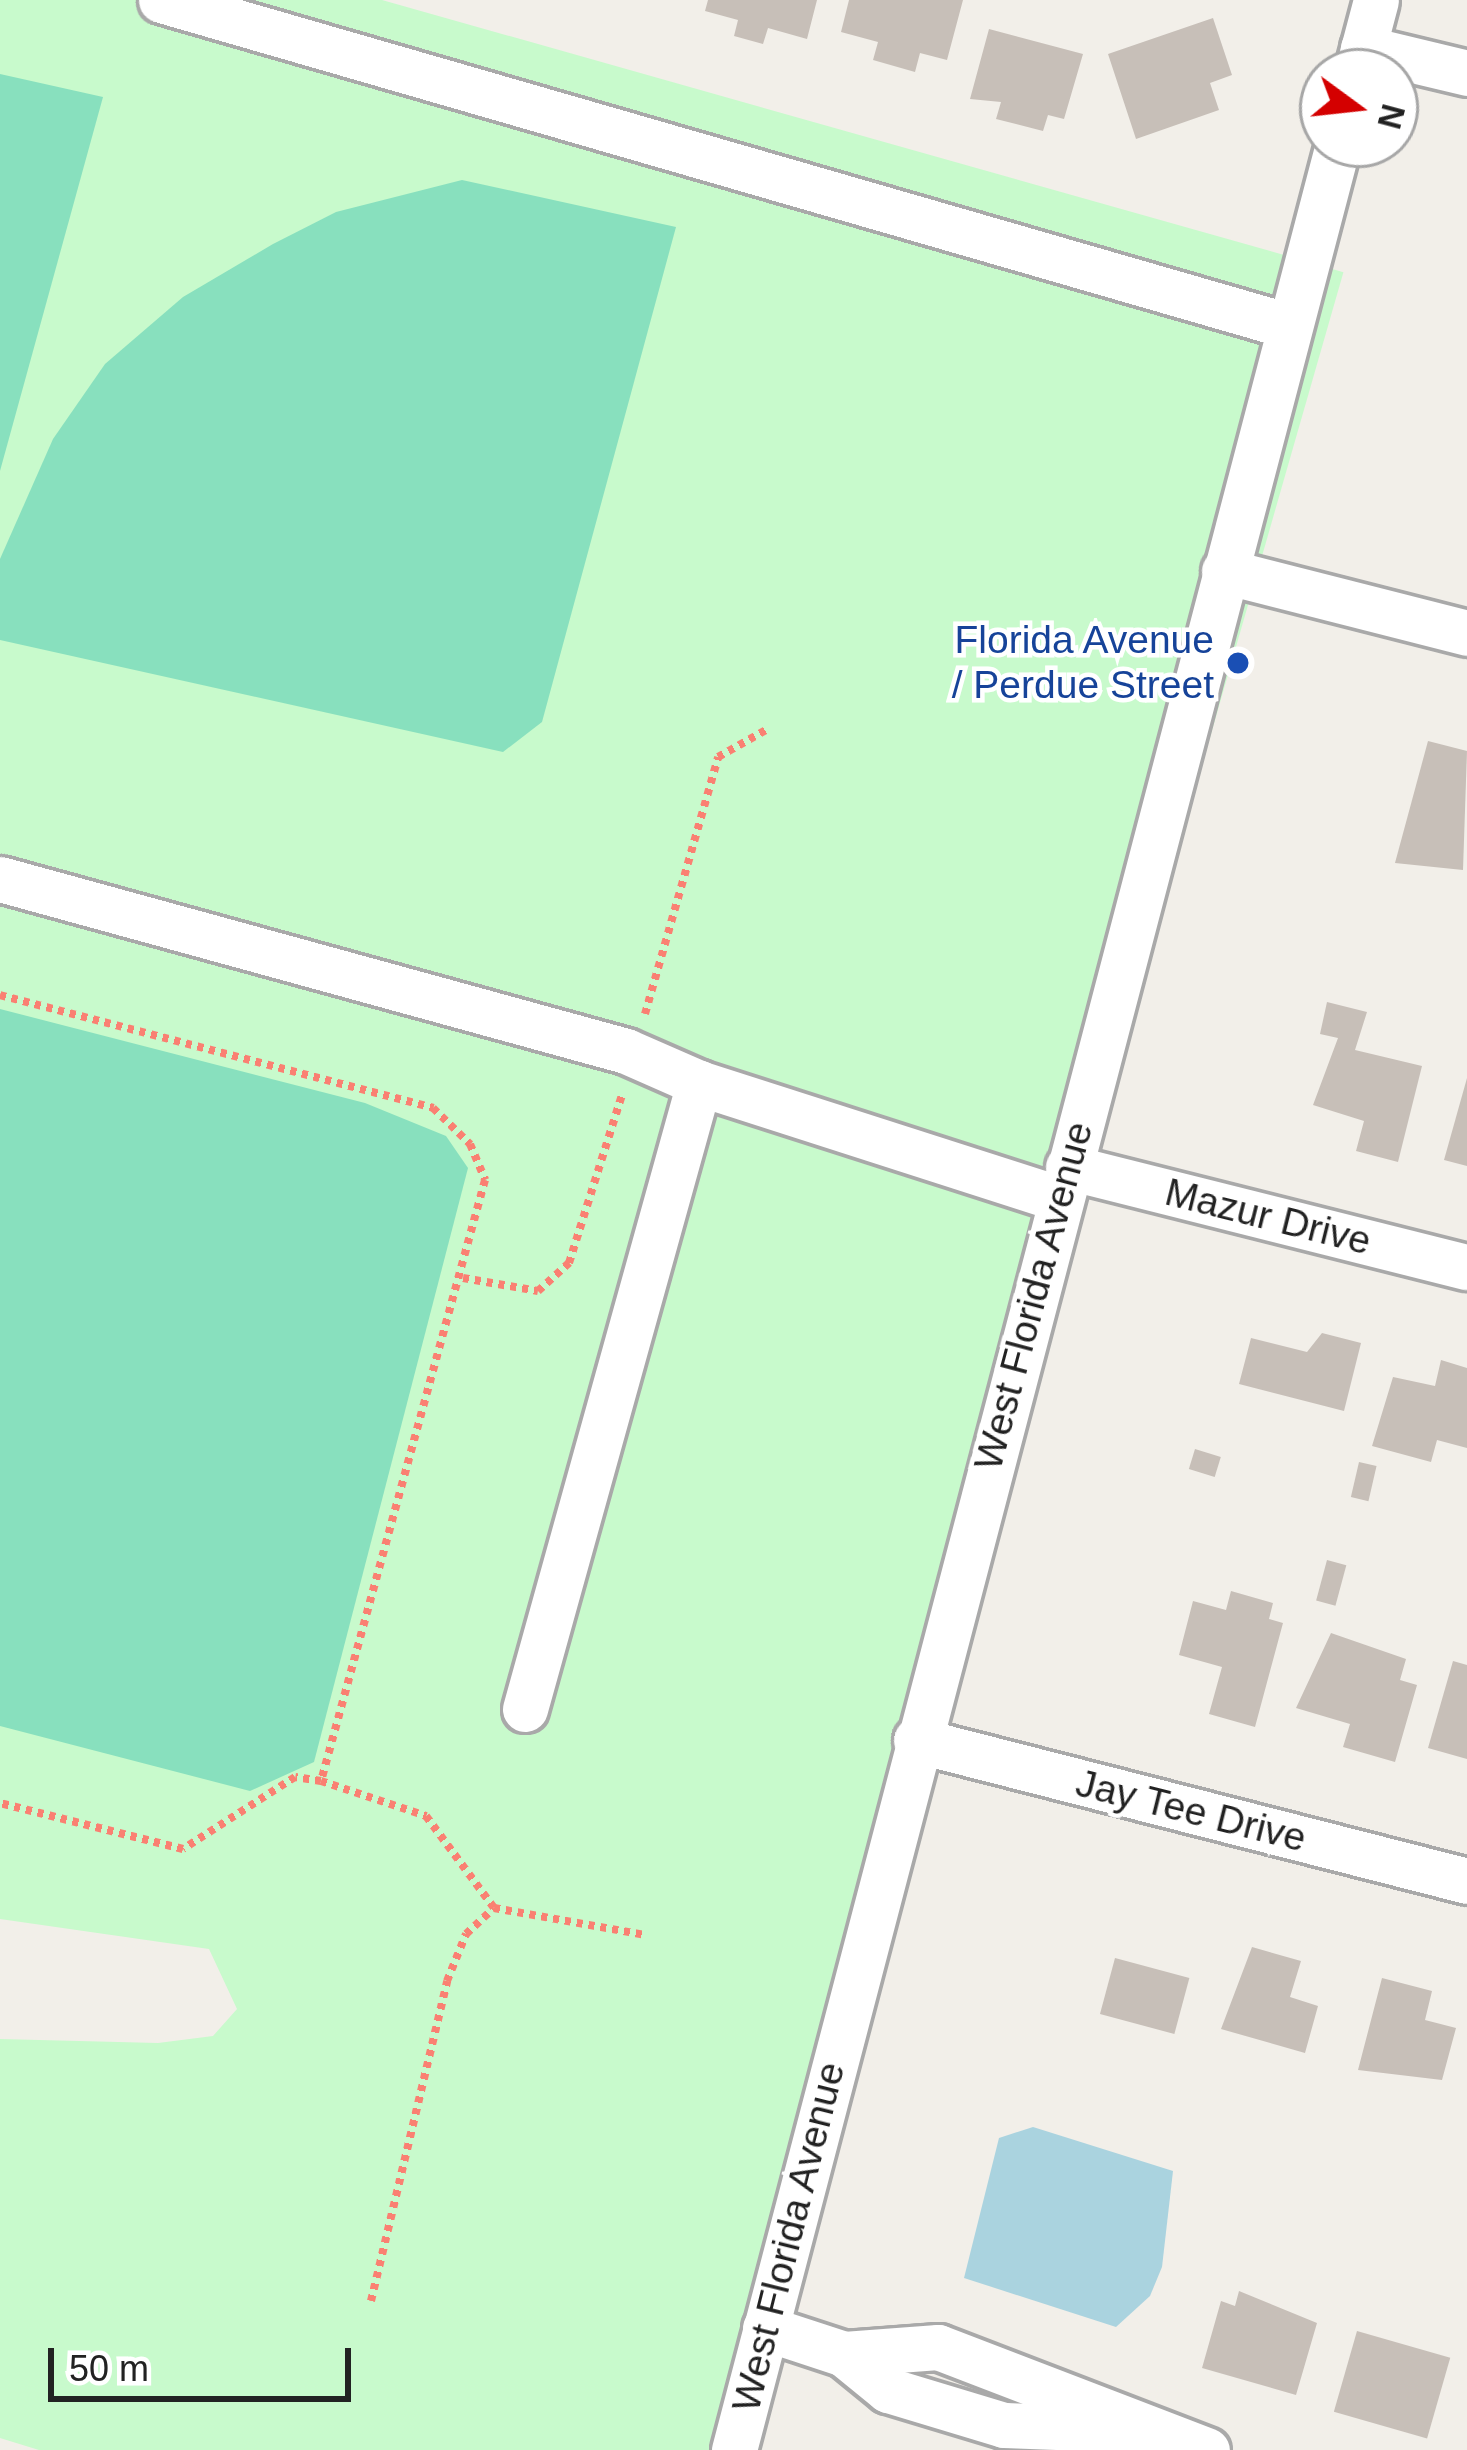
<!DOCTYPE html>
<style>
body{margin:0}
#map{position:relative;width:1467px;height:2450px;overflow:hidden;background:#f2efe9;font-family:Helvetica,sans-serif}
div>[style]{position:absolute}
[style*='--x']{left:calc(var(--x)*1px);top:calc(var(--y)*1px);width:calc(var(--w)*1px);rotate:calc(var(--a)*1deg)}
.park>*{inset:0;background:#c8facc;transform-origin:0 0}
.pitch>*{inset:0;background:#88e0be}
.water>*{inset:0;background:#aad3df}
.building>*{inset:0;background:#c7bfb8;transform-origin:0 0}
.path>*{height:8px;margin-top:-4px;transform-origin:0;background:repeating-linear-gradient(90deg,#fa8072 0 6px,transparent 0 12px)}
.roads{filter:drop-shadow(3px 0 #a9a9a9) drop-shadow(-3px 0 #a9a9a9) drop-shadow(0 3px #a9a9a9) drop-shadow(0 -3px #a9a9a9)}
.minor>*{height:45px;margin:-22.5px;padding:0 22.5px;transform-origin:22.5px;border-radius:22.5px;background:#fff}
.dots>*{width:33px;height:33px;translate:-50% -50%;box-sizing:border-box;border:6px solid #fff;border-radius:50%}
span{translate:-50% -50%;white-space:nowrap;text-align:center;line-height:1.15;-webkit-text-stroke:9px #fff;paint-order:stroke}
.transit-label{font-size:39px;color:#164399}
.right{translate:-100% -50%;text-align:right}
.street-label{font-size:39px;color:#222}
.north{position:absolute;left:1299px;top:48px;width:120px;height:120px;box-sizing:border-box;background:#fff;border:3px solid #a7a7a7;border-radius:50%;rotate:105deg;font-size:33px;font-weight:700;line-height:48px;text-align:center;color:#222}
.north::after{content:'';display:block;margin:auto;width:42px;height:54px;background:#d40000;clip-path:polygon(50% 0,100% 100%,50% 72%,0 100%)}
.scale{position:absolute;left:48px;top:2348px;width:303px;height:54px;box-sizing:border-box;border:6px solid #222;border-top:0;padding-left:15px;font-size:36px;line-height:42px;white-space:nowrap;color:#222;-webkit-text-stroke:9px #fff;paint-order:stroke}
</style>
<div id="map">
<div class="park">
<div style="clip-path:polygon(0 0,382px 0,1284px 255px,710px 2450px,39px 2450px,0 2438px,0 2039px,158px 2043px,213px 2036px,237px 2009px,209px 1949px,0 1919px)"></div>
<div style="left:1329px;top:268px;width:15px;height:2255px;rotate:16deg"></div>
</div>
<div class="pitch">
<div style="clip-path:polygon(0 74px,103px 97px,0 471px)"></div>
<div style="clip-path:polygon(462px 180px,676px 227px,542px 722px,503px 752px,0 640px,0 559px,53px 439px,105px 364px,183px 297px,273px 244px,336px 212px)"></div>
<div style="clip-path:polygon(0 1009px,365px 1103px,446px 1136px,468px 1168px,314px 1762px,250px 1791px,0 1726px)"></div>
</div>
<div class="water">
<div style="clip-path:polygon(1033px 2127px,1173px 2171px,1162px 2267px,1150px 2296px,1116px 2327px,964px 2278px,999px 2138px)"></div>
</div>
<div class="building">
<div style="clip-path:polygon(708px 0,817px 0,807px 39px,768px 28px,763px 44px,734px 36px,738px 20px,705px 11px)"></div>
<div style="clip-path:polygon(849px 0,963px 0,947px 60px,920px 53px,915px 72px,873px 60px,878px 42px,841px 32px)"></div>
<div style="clip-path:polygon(1213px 18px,1232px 75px,1210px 83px,1219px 110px,1136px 139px,1108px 54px)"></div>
<div style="clip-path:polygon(989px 29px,1083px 54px,1064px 119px,1048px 115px,1043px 131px,996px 119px,1001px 102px,970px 99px)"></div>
<div style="clip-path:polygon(1428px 741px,1467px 751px,1463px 870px,1395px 863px)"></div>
<div style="clip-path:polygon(1327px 1002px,1367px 1012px,1355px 1050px,1422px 1066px,1398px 1162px,1356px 1151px,1364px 1121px,1313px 1105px,1338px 1038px,1320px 1034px)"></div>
<div style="clip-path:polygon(1467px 1078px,1467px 1166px,1444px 1160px)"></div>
<div style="clip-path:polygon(1322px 1333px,1361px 1343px,1344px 1411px,1239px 1384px,1251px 1338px,1307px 1352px)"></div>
<div style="clip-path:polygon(1441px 1360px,1467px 1368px,1467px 1448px,1437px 1440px,1431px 1462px,1372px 1446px,1393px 1377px,1435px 1386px)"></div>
<div style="left:1195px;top:1449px;width:27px;height:21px;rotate:17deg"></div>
<div style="left:1359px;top:1462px;width:18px;height:36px;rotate:13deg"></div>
<div style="left:1327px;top:1560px;width:20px;height:42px;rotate:15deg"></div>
<div style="clip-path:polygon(1231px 1591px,1273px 1603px,1269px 1619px,1283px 1623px,1255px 1727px,1209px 1714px,1222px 1667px,1179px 1655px,1193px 1601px,1226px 1610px)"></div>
<div style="clip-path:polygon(1331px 1633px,1406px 1659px,1400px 1680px,1417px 1685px,1395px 1762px,1343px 1747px,1350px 1724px,1296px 1708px)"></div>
<div style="clip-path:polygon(1453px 1661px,1467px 1665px,1467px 1759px,1428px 1748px)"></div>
<div style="clip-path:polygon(1252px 1947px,1301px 1961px,1290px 1997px,1318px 2006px,1305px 2053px,1221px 2029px)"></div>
<div style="left:1115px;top:1958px;width:77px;height:58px;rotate:15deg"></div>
<div style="clip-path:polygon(1382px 1978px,1432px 1991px,1425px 2020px,1456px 2028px,1442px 2080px,1358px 2070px)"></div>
<div style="clip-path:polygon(1239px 2291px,1317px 2323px,1296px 2395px,1202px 2368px,1221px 2301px,1235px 2306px)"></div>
<div style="left:1357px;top:2331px;width:97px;height:84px;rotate:16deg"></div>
</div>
<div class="path">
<div style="--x:0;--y:995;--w:448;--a:14.6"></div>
<div style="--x:433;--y:1108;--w:52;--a:44.2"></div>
<div style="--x:470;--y:1144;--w:39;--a:67"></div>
<div style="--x:485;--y:1180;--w:623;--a:105.26"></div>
<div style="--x:321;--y:1781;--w:26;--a:-171"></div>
<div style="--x:295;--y:1777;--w:133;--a:147.3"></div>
<div style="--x:183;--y:1849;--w:189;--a:-165.9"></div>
<div style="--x:645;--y:1014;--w:267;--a:-74.1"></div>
<div style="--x:718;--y:757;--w:55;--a:-29.4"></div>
<div style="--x:463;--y:1278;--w:76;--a:9.8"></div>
<div style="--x:538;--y:1291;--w:42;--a:-42.1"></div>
<div style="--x:569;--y:1263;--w:179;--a:-72.5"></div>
<div style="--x:321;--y:1781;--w:111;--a:18.4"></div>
<div style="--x:426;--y:1816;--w:114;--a:53.5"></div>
<div style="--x:494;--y:1908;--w:153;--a:10.1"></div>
<div style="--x:371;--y:2301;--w:329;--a:-76.6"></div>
<div style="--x:447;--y:1981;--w:51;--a:-68"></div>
<div style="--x:466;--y:1934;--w:38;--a:-43"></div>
</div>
<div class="roads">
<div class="minor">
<div style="--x:161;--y:0;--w:1174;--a:16.12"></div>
<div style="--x:1363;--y:48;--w:107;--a:13.5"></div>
<div style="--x:1357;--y:72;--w:74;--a:-75.2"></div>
<div style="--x:1224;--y:571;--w:251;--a:14.3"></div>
<div style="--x:0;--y:879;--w:649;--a:15.36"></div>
<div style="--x:626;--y:1051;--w:80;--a:23.7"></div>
<div style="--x:1068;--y:1167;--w:411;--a:14.1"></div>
<div style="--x:525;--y:1709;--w:650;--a:-74.47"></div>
<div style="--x:699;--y:1083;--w:379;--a:17.8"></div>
<div style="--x:916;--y:1740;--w:569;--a:14.35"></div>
<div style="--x:765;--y:2328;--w:83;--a:18.2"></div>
<div style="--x:844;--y:2354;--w:57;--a:39.3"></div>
<div style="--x:888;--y:2390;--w:121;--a:16.8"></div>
<div style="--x:1004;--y:2425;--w:132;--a:2.2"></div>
<div style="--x:844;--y:2354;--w:94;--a:-4.3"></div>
<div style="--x:938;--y:2347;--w:288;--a:21"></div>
<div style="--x:734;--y:2450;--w:2384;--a:-75.32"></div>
</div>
</div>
<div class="dots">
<div style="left:1238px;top:663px;background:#1a4fb4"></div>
</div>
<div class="transit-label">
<span class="right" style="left:1214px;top:663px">Florida Avenue<br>/ Perdue Street</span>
</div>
<div class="street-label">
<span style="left:1268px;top:1217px;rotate:14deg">Mazur Drive</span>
<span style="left:1034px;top:1296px;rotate:-75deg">West Florida Avenue</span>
<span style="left:1191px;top:1811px;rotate:14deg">Jay Tee Drive</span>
<span style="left:789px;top:2237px;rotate:-76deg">West Florida Avenue</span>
</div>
<div class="north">N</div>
<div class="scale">50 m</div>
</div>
